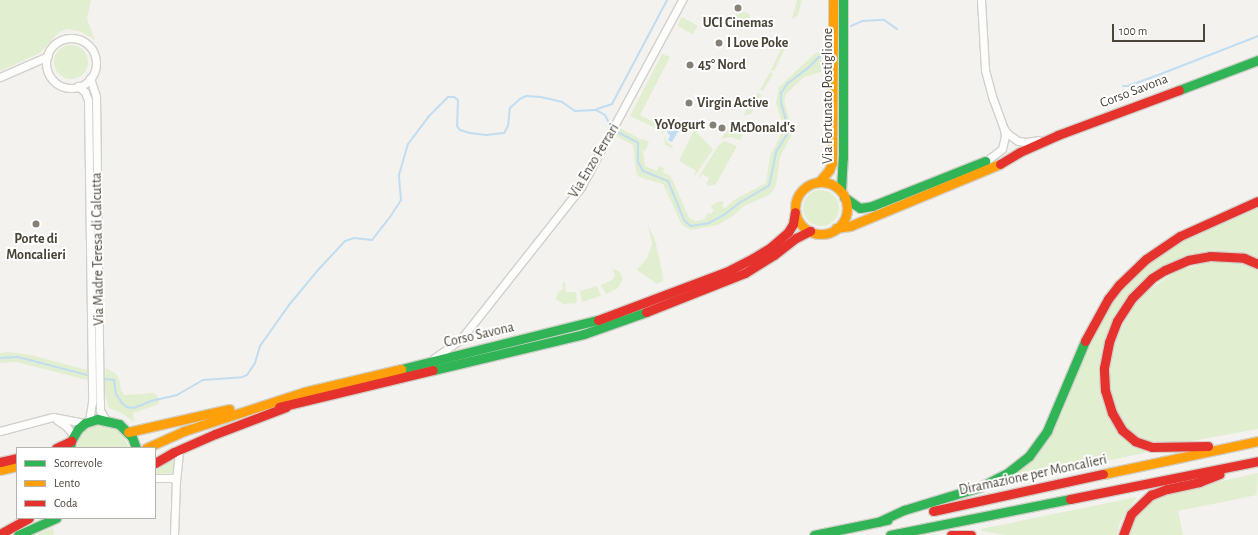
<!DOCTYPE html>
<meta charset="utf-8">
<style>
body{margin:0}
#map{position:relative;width:1258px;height:535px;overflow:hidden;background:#f4f2ee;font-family:"Alegreya Sans",sans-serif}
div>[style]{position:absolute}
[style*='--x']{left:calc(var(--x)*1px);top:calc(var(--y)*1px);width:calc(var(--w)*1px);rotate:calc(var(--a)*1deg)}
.green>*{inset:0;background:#e1eecf;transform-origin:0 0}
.round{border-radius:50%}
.water>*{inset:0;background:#c0ddf1}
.stream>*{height:2px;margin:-1px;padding:0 1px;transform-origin:1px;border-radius:1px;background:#c0ddf1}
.roads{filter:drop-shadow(1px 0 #d2d0cb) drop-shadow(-1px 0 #d2d0cb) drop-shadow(0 1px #d2d0cb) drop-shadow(0 -1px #d2d0cb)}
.street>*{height:7px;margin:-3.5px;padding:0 3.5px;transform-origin:3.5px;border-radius:3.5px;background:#fdfdfc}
.street>.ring{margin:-3.5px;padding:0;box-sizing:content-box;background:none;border:7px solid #fdfdfc;border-radius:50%}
.fast>*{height:9px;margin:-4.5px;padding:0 4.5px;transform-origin:4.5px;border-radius:4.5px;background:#30b455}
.slow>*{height:9px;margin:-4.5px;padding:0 4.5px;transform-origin:4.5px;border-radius:4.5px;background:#ff9f0a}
.slow>.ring{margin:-4.5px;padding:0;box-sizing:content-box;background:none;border:9px solid #ff9f0a;border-radius:50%}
.jam>*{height:9px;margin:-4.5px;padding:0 4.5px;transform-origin:4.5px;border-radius:4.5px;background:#e5322d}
.dots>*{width:11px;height:11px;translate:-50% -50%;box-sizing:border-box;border:2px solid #fff;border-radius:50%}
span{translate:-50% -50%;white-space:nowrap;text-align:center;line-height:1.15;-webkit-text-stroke:4px #fff;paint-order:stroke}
.poi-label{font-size:14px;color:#4b4439;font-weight:700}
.left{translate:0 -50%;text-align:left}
.right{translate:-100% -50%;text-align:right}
.street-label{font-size:14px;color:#4b4439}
.legend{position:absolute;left:16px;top:447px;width:140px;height:72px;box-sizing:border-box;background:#fff;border:1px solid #b7b4b0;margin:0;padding:5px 7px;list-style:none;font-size:12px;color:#4b4439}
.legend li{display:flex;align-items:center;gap:8px;height:20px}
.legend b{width:20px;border:1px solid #b7b4b0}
.scale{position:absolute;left:1112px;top:24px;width:93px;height:18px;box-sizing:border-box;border:2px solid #4b4439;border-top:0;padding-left:5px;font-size:12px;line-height:14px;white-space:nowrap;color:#4b4439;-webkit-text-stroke:3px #fff;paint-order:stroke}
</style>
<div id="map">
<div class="green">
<div style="clip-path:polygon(0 0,91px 0,87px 19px,95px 40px,79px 31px,67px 29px,58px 33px,40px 53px,0 71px)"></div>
<div style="clip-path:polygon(797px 0,802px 0,798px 15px,792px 19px)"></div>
<div style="clip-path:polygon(744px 12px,750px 14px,749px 22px,741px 26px,735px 26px,732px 22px,732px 16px)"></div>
<div style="left:682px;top:17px;width:18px;height:10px;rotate:29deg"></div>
<div style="clip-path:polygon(784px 43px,785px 48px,774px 71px,771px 70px)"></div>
<div class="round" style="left:54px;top:45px;width:34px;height:34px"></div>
<div style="clip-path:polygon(821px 50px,821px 72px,804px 77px,786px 94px,784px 101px,793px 132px,780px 157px,776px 185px,773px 191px,769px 195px,744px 206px,733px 216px,718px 225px,691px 230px,682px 225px,663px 184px,639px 177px,636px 172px,633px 145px,616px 136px,620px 128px,642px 140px,643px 139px,649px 142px,645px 151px,643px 150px,645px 166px,657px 171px,659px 166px,664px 168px,663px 173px,669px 175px,673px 181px,689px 218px,696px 221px,703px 220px,706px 218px,705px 217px,708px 213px,711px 214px,714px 210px,711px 208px,712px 205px,720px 201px,724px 202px,722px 206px,725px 208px,734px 200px,766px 183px,770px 156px,783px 131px,782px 122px,776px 103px,779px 87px,812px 56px)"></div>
<div style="clip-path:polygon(662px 54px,670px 57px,640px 115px,662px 127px,667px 142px,673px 146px,672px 148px,665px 145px,664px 134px,660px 130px,630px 116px)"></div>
<div style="clip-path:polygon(770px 72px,773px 74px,763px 91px,760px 90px)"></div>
<div style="clip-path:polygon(758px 93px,762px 95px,751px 114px,743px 116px)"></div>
<div style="clip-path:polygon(730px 127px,743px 134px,740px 140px,730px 137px,721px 139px)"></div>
<div style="clip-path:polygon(694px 130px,713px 149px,695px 176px,694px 175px,696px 171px,679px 161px)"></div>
<div style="clip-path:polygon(724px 141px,737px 146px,716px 184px,709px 186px,706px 184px,709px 178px,702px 174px,700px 178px,699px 176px,718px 146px)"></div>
<div class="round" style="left:803px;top:190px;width:36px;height:36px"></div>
<div style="clip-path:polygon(1258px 208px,1258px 258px,1208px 253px,1124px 301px,1101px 394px,1144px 449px,1145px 453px,1006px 481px,1052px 434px,1063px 411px,1085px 351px,1100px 319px,1133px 277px,1174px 245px)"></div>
<div style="clip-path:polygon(648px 225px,655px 240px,662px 271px,663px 281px,657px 284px,637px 270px,647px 258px,652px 244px)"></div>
<div style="clip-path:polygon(1210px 262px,1242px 263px,1258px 270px,1258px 429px,1186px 442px,1152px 442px,1138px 437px,1128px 429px,1120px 420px,1111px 397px,1110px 367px,1116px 339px,1133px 307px,1145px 293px,1177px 271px)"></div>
<div style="clip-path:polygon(612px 268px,620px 272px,623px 279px,618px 288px,606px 294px,601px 285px,612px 280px,615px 275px)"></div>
<div style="clip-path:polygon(563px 282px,565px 282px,566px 292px,576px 292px,577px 303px,563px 304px,556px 299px,558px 293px,563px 289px)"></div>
<div style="clip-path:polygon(597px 286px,601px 296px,582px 302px,580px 291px)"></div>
<div style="clip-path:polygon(8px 352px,31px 355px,87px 370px,87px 380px,17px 362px,0 363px,0 353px)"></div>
<div style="clip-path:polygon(106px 368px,116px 374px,119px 379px,121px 390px,124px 395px,154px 393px,158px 397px,159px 404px,133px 413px,134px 422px,122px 413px,109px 408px,104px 392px)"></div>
<div style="clip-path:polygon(104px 424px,114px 428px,123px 435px,129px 448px,77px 448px,80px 437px,86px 430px,94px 426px)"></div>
<div style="clip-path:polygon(173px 455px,175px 460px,174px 473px,155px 474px,155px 465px)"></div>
<div style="clip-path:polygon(1258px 473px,1257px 495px,1178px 511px,1183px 535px,1127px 535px,1139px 512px,1159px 497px,1169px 493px)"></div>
<div style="clip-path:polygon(1137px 497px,1120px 522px,1117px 535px,1005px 535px,981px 531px,981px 529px)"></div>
<div style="clip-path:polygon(53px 528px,54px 535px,35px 535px)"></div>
</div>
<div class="water">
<div style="clip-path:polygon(670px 127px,679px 130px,672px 142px,668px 140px,670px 136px,667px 132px)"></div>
</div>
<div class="stream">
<div style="--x:851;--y:26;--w:12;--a:-24"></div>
<div style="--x:862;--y:21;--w:22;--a:-3"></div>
<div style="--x:884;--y:20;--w:16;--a:35"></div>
<div style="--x:1123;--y:86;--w:5;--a:0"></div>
<div style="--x:1128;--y:86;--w:27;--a:-20"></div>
<div style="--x:1153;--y:77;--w:113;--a:-21.3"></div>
<div style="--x:597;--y:109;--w:16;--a:-18"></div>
<div style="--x:612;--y:104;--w:118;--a:-62.1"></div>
<div style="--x:614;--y:130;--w:27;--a:28"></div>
<div style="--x:638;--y:143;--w:19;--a:90"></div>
<div style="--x:638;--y:162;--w:10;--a:61"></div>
<div style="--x:643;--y:171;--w:27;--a:22"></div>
<div style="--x:668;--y:181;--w:42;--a:67.7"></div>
<div style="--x:684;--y:220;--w:9;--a:41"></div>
<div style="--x:691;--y:226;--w:18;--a:-9"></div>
<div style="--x:709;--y:223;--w:18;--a:-29"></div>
<div style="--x:725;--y:214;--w:18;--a:-38"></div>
<div style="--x:739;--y:203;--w:34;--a:-30"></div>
<div style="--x:769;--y:186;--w:35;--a:-78"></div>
<div style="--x:776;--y:152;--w:22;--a:-58"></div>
<div style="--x:788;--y:133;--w:9;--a:-96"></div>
<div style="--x:787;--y:124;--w:22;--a:-106"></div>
<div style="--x:781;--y:103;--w:10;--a:-90"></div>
<div style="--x:781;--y:93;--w:12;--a:-55"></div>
<div style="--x:788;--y:83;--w:26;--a:-37"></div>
<div style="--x:809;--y:67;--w:17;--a:-45"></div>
<div style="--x:0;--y:358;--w:18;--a:-3"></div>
<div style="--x:18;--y:357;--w:71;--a:14.6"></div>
<div style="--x:104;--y:379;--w:10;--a:6"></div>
<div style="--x:114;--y:380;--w:14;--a:82"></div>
<div style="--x:116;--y:394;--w:11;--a:56"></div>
<div style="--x:122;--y:403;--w:6;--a:39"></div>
<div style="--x:127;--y:407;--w:7;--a:8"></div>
<div style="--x:134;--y:408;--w:18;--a:-22"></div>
<div style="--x:151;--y:401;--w:27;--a:-13"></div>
<div style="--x:177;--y:395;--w:30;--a:-30"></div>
<div style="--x:203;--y:380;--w:39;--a:-4"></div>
<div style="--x:242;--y:377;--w:5;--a:-22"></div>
<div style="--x:247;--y:375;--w:14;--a:-56"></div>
<div style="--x:255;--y:363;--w:18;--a:-74"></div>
<div style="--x:260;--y:346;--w:50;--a:-54.7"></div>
<div style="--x:289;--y:305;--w:45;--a:-50.4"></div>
<div style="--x:318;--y:270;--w:40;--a:-47"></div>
<div style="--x:345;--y:241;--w:9;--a:-18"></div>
<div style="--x:354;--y:238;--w:18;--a:6"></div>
<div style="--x:372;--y:240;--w:29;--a:-52"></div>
<div style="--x:390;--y:217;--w:20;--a:-57"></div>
<div style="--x:401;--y:200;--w:25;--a:-95"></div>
<div style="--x:399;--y:175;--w:32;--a:-74"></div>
<div style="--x:408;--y:144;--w:34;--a:-53"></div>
<div style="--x:428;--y:117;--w:28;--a:-45"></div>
<div style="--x:448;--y:97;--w:6;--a:0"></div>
<div style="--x:454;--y:97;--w:5;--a:37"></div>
<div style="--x:458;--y:100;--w:26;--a:92"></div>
<div style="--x:457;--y:126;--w:5;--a:53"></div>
<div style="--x:460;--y:130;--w:10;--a:17"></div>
<div style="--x:470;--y:133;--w:16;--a:7"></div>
<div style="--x:486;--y:135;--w:18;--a:-6"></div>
<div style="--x:504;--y:133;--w:8;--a:-60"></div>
<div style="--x:508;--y:126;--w:18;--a:-84"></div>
<div style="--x:510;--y:108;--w:13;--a:-42"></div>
<div style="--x:520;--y:99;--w:7;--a:-27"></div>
<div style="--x:526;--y:96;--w:15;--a:4"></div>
<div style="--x:541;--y:97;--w:22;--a:13"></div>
<div style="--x:562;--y:102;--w:16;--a:35"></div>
<div style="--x:575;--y:111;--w:21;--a:-3"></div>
<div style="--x:596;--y:110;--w:10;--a:29"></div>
<div style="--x:605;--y:115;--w:13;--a:63"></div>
</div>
<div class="roads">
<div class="street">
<div style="--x:981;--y:0;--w:70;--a:86.7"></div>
<div style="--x:985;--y:70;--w:30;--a:75"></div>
<div style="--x:993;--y:99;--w:32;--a:70"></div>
<div style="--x:1004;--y:129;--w:6;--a:51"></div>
<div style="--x:1008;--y:134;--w:12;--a:35"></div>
<div style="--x:1018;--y:141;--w:8;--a:7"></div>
<div style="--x:1026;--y:142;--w:12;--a:-9"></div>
<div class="ring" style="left:46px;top:38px;width:43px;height:43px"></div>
<div style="--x:0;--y:77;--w:52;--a:-23.6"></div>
<div style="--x:90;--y:78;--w:19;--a:72"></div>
<div style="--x:96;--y:96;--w:306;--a:89.3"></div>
<div style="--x:100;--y:402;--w:8;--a:90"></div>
<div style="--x:100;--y:410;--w:10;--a:61"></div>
<div style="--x:78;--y:86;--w:9;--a:41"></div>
<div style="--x:85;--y:92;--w:9;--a:69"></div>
<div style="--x:88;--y:100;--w:302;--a:89.2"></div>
<div style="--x:92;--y:402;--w:19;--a:99"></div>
<div style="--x:986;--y:161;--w:20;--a:-37"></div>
<div style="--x:1002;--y:149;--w:13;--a:-77"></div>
<div style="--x:1005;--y:136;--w:7;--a:-98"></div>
<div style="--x:434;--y:358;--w:33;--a:-35"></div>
<div style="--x:461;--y:339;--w:194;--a:-51.7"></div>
<div style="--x:581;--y:187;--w:213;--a:-61.6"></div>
<div style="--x:57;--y:420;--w:11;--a:34"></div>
<div style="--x:66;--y:426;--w:13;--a:51"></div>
<div style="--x:0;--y:431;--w:55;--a:-14.8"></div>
<div style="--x:53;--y:417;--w:33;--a:11"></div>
<div style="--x:155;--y:478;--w:17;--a:0"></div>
<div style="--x:172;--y:478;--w:5;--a:37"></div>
<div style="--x:176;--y:481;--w:54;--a:92.1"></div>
<div style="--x:176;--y:481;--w:31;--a:-84"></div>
</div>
<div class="fast">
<div style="--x:1179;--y:90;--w:85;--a:-20.8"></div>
<div style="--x:841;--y:191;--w:33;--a:-87"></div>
<div style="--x:843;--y:158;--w:158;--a:-90"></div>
<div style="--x:844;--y:197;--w:19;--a:35"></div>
<div style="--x:860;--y:208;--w:12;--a:-9"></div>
<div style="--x:872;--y:206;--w:122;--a:-21.7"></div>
<div style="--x:401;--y:369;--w:203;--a:-14"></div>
<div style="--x:433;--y:370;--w:155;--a:-13.4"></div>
<div style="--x:584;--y:334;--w:66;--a:-19.5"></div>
<div style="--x:70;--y:448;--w:7;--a:-82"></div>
<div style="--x:71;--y:441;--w:14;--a:-60"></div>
<div style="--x:78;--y:429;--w:9;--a:-41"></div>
<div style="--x:85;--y:423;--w:13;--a:-18"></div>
<div style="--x:97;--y:419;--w:23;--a:13"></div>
<div style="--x:119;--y:424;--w:18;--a:45"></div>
<div style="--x:132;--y:437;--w:12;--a:70"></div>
<div style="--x:878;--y:522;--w:29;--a:-25"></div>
<div style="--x:904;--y:510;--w:79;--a:-16.8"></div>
<div style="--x:980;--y:487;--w:29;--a:-27"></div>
<div style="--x:1006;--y:474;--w:29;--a:-38"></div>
<div style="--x:1029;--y:456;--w:31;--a:-54"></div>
<div style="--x:1047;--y:431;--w:98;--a:-67.1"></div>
<div style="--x:18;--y:535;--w:42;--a:-24.1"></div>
<div style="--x:814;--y:535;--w:75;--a:-11.6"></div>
<div style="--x:890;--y:535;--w:184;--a:-11.3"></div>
</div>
<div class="slow">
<div style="--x:819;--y:182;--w:16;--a:-50"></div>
<div style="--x:829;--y:170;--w:8;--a:-67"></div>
<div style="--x:832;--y:163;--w:163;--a:-89.6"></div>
<div class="ring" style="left:795px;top:182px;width:43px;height:43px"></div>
<div style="--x:836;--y:228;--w:14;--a:-8"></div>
<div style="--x:850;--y:226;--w:162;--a:-22.5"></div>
<div style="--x:128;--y:432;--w:104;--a:-12.8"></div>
<div style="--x:146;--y:448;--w:42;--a:-24.1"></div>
<div style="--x:184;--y:431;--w:126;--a:-18"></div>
<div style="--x:304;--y:392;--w:100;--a:-13.3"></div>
<div style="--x:0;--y:470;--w:17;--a:-13"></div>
<div style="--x:1103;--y:474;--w:158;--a:-12"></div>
</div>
<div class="jam">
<div style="--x:1000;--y:164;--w:23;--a:-31"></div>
<div style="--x:1020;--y:152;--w:42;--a:-24.1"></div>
<div style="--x:1058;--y:135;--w:129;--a:-20.4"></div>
<div style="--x:646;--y:312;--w:106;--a:-21.5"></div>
<div style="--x:745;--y:273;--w:34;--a:-32"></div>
<div style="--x:774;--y:255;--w:28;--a:-38"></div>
<div style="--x:796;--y:238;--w:16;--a:-27"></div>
<div style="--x:598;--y:320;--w:137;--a:-20.6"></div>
<div style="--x:726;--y:272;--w:30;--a:-27"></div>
<div style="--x:753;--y:258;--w:21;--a:-31"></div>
<div style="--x:771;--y:247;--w:23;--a:-41"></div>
<div style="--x:788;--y:232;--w:9;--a:-58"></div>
<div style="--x:793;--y:224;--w:12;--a:-81"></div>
<div style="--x:1085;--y:341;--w:48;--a:-61.3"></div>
<div style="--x:1108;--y:299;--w:18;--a:-52"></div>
<div style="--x:1119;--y:285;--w:37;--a:-44"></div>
<div style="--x:1146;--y:259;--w:41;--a:-34.1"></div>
<div style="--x:1180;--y:236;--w:85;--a:-24.2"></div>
<div style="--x:279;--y:407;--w:158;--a:-13.5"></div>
<div style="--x:1208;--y:446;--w:56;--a:179"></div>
<div style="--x:1152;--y:447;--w:18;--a:-161"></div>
<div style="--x:1135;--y:441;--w:17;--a:-140"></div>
<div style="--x:1122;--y:430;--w:20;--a:-120"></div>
<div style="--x:1112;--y:413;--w:24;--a:-107"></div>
<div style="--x:1105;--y:390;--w:22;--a:-93"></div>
<div style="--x:1104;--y:368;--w:26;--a:-79"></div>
<div style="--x:1109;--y:342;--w:22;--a:-69"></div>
<div style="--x:1117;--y:321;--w:27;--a:-57"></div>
<div style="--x:1132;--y:298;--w:28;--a:-45"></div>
<div style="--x:1152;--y:278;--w:15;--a:-32"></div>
<div style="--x:1165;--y:270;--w:25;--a:-23"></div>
<div style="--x:1188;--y:260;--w:22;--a:-10"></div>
<div style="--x:1210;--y:256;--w:34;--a:3"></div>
<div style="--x:1244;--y:258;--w:15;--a:23"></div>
<div style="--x:56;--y:448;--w:17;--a:-25"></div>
<div style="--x:0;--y:462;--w:17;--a:-13"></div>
<div style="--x:155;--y:463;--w:22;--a:-30"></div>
<div style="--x:174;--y:452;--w:45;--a:-23.7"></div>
<div style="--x:215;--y:434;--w:76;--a:-20.8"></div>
<div style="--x:1070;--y:499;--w:192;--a:-11.4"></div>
<div style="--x:933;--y:511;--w:174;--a:-12.3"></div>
<div style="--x:0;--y:534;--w:33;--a:-29"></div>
<div style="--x:951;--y:535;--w:20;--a:0"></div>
<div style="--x:1123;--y:535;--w:22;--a:-69"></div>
<div style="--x:1131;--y:514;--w:28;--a:-44"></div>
<div style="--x:1151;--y:495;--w:17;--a:-21"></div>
<div style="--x:1167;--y:489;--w:33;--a:-12"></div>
<div style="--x:1199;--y:482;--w:22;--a:-21"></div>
</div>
</div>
<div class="dots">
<div style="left:738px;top:8px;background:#868178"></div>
<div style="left:719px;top:43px;background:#868178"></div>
<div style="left:690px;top:65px;background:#868178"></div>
<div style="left:689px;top:103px;background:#868178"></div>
<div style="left:713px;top:125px;background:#868178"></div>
<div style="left:722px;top:128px;background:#868178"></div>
<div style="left:36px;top:224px;background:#868178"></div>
</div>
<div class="poi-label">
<span style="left:738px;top:23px">UCI Cinemas</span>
<span class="left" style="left:727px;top:43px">I Love Poke</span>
<span class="left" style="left:698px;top:65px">45° Nord</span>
<span class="left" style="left:697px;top:103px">Virgin Active</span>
<span class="right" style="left:705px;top:125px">YoYogurt</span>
<span class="left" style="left:730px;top:128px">McDonald's</span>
<span style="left:36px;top:247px">Porte di<br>Moncalieri</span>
</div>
<div class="street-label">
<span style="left:1134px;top:91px;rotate:-21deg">Corso Savona</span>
<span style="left:828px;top:96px;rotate:-90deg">Via Fortunato Postiglione</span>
<span style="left:594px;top:161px;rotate:-59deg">Via Enzo Ferrari</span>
<span style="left:98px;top:249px;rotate:-91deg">Via Madre Teresa di Calcutta</span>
<span style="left:479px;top:335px;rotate:-13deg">Corso Savona</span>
<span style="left:1033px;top:475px;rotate:-12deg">Diramazione per Moncalieri</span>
</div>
<ul class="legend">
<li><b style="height:5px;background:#30b455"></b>Scorrevole</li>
<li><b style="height:5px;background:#ff9f0a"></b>Lento</li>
<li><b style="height:5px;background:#e5322d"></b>Coda</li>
</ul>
<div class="scale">100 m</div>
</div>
